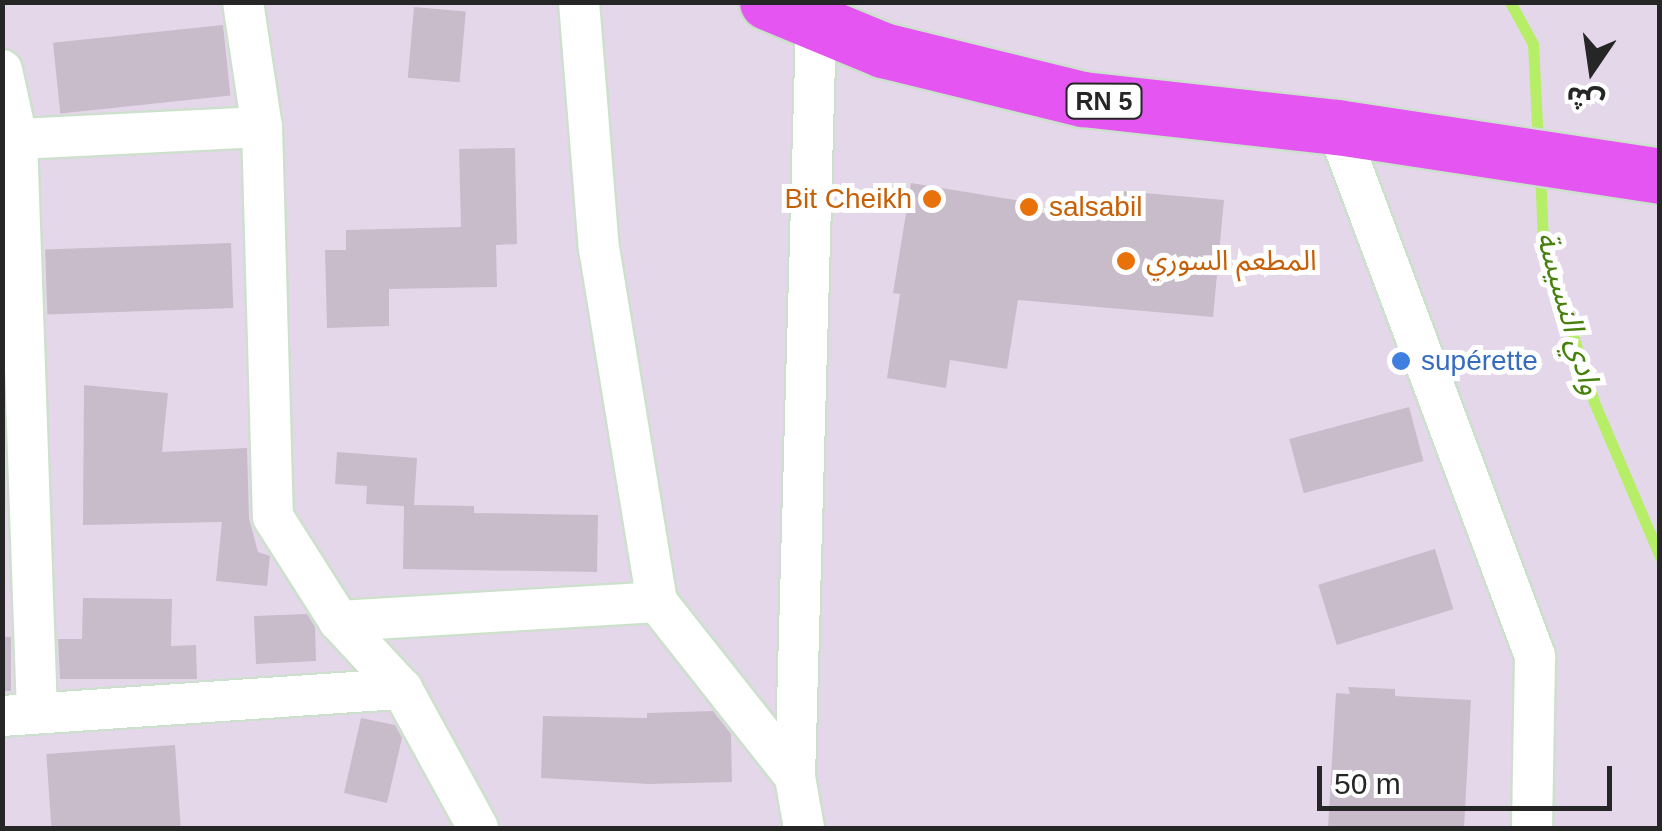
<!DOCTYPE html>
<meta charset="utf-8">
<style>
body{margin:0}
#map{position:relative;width:1662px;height:831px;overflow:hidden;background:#e5d7ea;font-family:Helvetica,"Noto Sans Arabic",sans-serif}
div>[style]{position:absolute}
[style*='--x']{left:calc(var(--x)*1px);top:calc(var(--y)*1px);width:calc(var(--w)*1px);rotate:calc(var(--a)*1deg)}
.stream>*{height:11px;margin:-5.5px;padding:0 5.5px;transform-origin:5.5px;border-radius:5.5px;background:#b6ee68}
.building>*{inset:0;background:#c8bccb;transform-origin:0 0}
.roads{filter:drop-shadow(2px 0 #cde0cd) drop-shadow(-2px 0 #cde0cd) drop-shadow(0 2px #cde0cd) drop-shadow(0 -2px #cde0cd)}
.minor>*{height:40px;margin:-20px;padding:0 20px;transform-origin:20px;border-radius:20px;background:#fff}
.primary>*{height:55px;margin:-27.5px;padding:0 27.5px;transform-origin:27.5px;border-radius:27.5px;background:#e455f1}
.dots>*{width:28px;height:28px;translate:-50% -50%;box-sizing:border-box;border:5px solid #fff;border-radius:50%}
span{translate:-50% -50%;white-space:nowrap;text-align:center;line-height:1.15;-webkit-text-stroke:10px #fff;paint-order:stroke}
.shield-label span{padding:2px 8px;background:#fff;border:2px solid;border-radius:8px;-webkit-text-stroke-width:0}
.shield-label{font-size:25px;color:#262626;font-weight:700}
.food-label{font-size:28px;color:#c56008}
.right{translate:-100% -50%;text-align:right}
.left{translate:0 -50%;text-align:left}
.shop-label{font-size:28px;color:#366cbe}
.water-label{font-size:30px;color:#47810d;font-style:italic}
.frame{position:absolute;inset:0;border:5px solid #262626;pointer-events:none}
.north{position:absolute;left:1542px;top:20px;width:100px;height:100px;-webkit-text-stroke:8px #fff;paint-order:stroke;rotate:193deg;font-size:28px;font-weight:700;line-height:40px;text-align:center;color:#262626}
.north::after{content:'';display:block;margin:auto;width:35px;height:45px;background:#262626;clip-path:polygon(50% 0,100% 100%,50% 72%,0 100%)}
.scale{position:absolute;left:1317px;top:766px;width:295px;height:45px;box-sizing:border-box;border:5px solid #262626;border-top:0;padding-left:12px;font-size:30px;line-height:35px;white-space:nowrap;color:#262626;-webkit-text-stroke:8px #fff;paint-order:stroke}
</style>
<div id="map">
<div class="stream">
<div style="--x:1510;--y:2;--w:48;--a:61.3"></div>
<div style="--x:1533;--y:44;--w:100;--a:87.1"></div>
<div style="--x:1540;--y:172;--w:69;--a:87.5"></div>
<div style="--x:1543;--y:241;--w:169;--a:72.4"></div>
<div style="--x:1594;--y:402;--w:168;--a:66.9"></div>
</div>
<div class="building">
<div style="left:414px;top:7px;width:52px;height:71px;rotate:5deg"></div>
<div style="left:223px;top:25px;width:71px;height:171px;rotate:84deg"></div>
<div style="clip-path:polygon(515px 148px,517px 244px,496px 245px,497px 287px,389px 289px,389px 326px,327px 328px,325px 250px,346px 250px,346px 230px,461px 227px,459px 149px)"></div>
<div style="clip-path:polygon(911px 183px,1033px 203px,1032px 212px,1119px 220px,1121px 191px,1224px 200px,1213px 317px,1018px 300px,1007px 369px,950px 360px,946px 388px,887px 378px,900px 294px,893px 293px)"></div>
<div style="left:231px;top:243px;width:65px;height:186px;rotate:88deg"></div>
<div style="clip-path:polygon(84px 385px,168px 393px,162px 452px,247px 448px,249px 518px,258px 552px,270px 556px,267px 586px,216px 581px,222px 522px,83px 525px)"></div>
<div style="left:1409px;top:407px;width:56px;height:124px;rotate:75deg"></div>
<div style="clip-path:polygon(337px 452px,417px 458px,414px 505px,474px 506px,474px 513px,598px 515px,597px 572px,403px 569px,404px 506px,366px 504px,367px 486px,335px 484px)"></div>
<div style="left:1435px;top:549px;width:63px;height:122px;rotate:73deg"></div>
<div style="clip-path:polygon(83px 598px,172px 599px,171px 646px,196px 645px,197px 679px,60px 679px,58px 639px,82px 639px)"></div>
<div style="clip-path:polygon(307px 614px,315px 627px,316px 661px,256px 664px,254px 616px)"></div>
<div style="left:2px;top:637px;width:9px;height:54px"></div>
<div style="clip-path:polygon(1348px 687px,1395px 689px,1395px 696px,1471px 700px,1464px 828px,1328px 828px,1336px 693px,1350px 694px)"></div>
<div style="clip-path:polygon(713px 711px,731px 734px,732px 782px,649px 784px,541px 778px,543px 716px,647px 718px,647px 713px)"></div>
<div style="clip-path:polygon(361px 718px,395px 725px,402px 738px,387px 803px,344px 793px)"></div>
<div style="left:175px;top:745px;width:83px;height:129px;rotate:86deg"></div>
</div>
<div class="roads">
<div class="minor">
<div style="--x:243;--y:2;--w:126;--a:81.4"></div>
<div style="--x:262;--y:127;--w:390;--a:88.4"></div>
<div style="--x:273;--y:517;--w:123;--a:57.6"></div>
<div style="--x:339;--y:621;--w:93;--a:47.2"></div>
<div style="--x:402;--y:689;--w:158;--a:61.3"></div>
<div style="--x:579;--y:2;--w:247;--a:85.4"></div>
<div style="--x:599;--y:248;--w:359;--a:80.7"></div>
<div style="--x:657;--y:602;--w:223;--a:51.7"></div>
<div style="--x:2;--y:70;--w:71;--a:77.7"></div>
<div style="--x:17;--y:139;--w:574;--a:88"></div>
<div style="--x:1337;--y:127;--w:565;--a:69.48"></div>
<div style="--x:1535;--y:656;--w:172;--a:91"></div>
<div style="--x:17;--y:139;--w:245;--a:-2.8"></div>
<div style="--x:339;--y:621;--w:319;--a:-3.4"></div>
<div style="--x:2;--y:716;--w:401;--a:-3.9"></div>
<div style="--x:804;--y:828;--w:52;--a:-100"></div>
<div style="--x:795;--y:777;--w:754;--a:-88.4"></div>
</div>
<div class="primary">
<div style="--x:767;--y:2;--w:126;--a:22.5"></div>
<div style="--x:883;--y:50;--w:206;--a:13.8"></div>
<div style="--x:1083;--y:99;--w:256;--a:6.3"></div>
<div style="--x:1337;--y:127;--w:327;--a:8.6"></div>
</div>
</div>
<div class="dots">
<div style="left:932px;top:199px;background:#e8710a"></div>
<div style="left:1029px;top:207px;background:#e8710a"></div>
<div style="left:1126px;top:261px;background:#e8710a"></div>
<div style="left:1401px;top:361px;background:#3f7fe0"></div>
</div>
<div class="shield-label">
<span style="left:1104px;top:101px">RN 5</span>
</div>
<div class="food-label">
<span class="right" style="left:912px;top:199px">Bit Cheikh</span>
<span class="left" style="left:1049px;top:207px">salsabil</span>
<span class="left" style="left:1146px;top:261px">المطعم السوري</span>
</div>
<div class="shop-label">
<span class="left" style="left:1421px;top:361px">supérette</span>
</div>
<div class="water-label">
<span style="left:1569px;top:313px;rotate:74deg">وادي النسيسة</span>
</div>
<div class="frame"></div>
<div class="north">ش</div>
<div class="scale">50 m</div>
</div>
